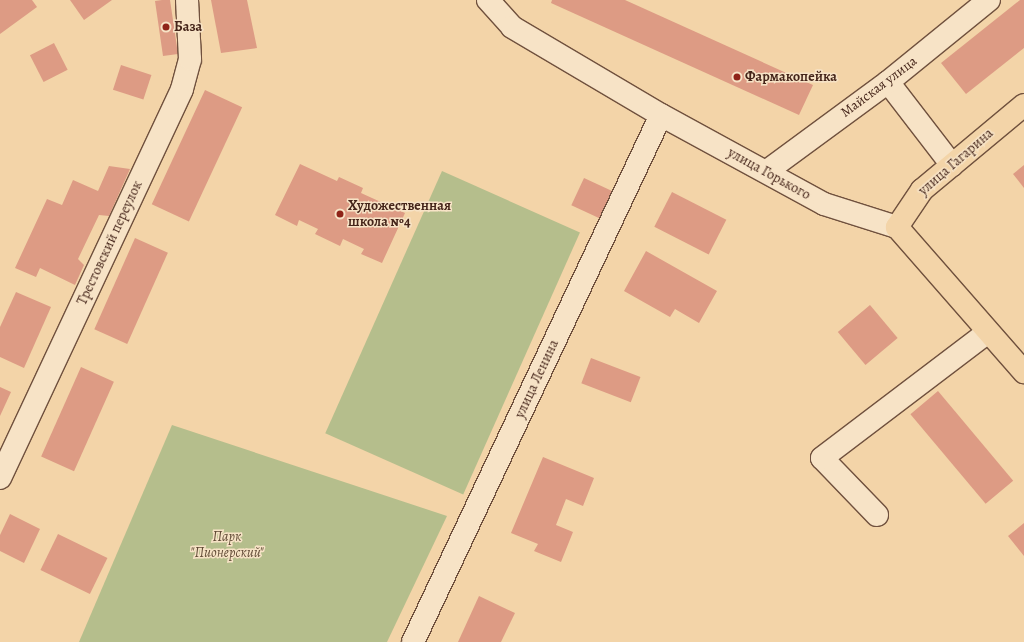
<!DOCTYPE html>
<meta charset="utf-8">
<style>
body{margin:0}
#map{position:relative;width:1024px;height:642px;overflow:hidden;background:#f3d4a8;font-family:Alegreya,serif}
div>[style]{position:absolute}
[style*='--x']{left:calc(var(--x)*1px);top:calc(var(--y)*1px);width:calc(var(--w)*1px);rotate:calc(var(--a)*1deg)}
.green>*{inset:0;background:#b5be8c;transform-origin:0 0}
.building>*{inset:0;background:#dd9b84;transform-origin:0 0}
.roads{filter:drop-shadow(1px 0 #70513e) drop-shadow(-1px 0 #70513e) drop-shadow(0 1px #70513e) drop-shadow(0 -1px #70513e)}
.minor>*{height:22px;margin:-11px;padding:0 11px;transform-origin:11px;border-radius:11px;background:#f7e3c6}
.major>*{height:22px;margin:-11px;padding:0 11px;transform-origin:11px;border-radius:11px;background:#f3d4a8}
.dots>*{width:11px;height:11px;translate:-50% -50%;box-sizing:border-box;border:2px solid #f7e3c6;border-radius:50%}
span{translate:-50% -50%;white-space:nowrap;text-align:center;line-height:1.15;-webkit-text-stroke:3px #f7e3c6;paint-order:stroke}
.poi-label{font-size:14px;color:#45251a;font-weight:700}
.left{translate:0 -50%;text-align:left}
.street-label{font-size:14px;color:#45251a}
.park-label{font-size:14px;color:#614b36;font-style:italic}
</style>
<div id="map">
<div class="green">
<div style="left:442px;top:171px;width:151px;height:287px;rotate:24deg"></div>
<div style="clip-path:polygon(172px 425px,447px 516px,387px 642px,79px 642px)"></div>
</div>
<div class="building">
<div style="clip-path:polygon(0 0,32px 0,37px 7px,0 34px)"></div>
<div style="clip-path:polygon(70px 0,112px 0,84px 20px)"></div>
<div style="clip-path:polygon(162px 0,170px 0,178px 54px,163px 56px,155px 1px)"></div>
<div style="clip-path:polygon(211px 0,247px 0,257px 48px,221px 53px)"></div>
<div style="clip-path:polygon(552px 0,625px 0,813px 85px,799px 115px,551px 3px)"></div>
<div style="clip-path:polygon(1020px 0,1024px 0,1024px 48px,966px 94px,941px 63px)"></div>
<div style="left:54px;top:43px;width:30px;height:27px;rotate:63deg"></div>
<div style="left:121px;top:65px;width:32px;height:26px;rotate:18deg"></div>
<div style="left:205px;top:90px;width:41px;height:126px;rotate:25deg"></div>
<div style="clip-path:polygon(300px 164px,337px 181px,339px 177px,363px 188px,361px 193px,405px 213px,382px 263px,361px 254px,364px 249px,343px 239px,340px 246px,315px 234px,318px 229px,299px 220px,297px 226px,275px 215px)"></div>
<div style="clip-path:polygon(1024px 165px,1024px 188px,1013px 174px)"></div>
<div style="clip-path:polygon(109px 166px,130px 169px,109px 216px,99px 215px,78px 259px,84px 265px,75px 285px,40px 268px,36px 277px,15px 268px,47px 199px,62px 205px,73px 180px,98px 191px)"></div>
<div style="left:584px;top:178px;width:31px;height:30px;rotate:25deg"></div>
<div style="left:672px;top:192px;width:61px;height:39px;rotate:27deg"></div>
<div style="left:135px;top:238px;width:36px;height:100px;rotate:24deg"></div>
<div style="clip-path:polygon(646px 251px,717px 291px,699px 323px,675px 309px,670px 317px,624px 291px)"></div>
<div style="clip-path:polygon(16px 292px,51px 307px,24px 368px,0 357px,0 327px)"></div>
<div style="left:870px;top:305px;width:43px;height:42px;rotate:50deg"></div>
<div style="left:591px;top:358px;width:53px;height:27px;rotate:21deg"></div>
<div style="left:81px;top:367px;width:36px;height:98px;rotate:24deg"></div>
<div style="clip-path:polygon(0 387px,11px 392px,0 416px)"></div>
<div style="left:938px;top:391px;width:117px;height:36px;rotate:50deg"></div>
<div style="clip-path:polygon(543px 457px,594px 478px,583px 506px,566px 499px,556px 525px,573px 532px,561px 562px,534px 551px,538px 544px,511px 533px)"></div>
<div style="clip-path:polygon(10px 514px,40px 529px,24px 563px,0 551px,0 535px)"></div>
<div style="clip-path:polygon(1024px 523px,1024px 556px,1008px 536px)"></div>
<div style="left:58px;top:534px;width:55px;height:40px;rotate:26deg"></div>
<div style="clip-path:polygon(479px 596px,515px 613px,501px 642px,458px 642px)"></div>
</div>
<div class="roads">
<div class="minor">
<div style="--x:488;--y:0;--w:36;--a:48"></div>
<div style="--x:512;--y:27;--w:173;--a:30.6"></div>
<div style="--x:661;--y:115;--w:186;--a:28.6"></div>
<div style="--x:824;--y:204;--w:77;--a:17.5"></div>
<div style="--x:888;--y:82;--w:105;--a:52.4"></div>
<div style="--x:767;--y:171;--w:150;--a:-36.3"></div>
<div style="--x:888;--y:82;--w:130;--a:-39.1"></div>
<div style="--x:0;--y:478;--w:429;--a:-64.9"></div>
<div style="--x:182;--y:89;--w:31;--a:-75"></div>
<div style="--x:190;--y:59;--w:59;--a:-92.9"></div>
<div style="--x:877;--y:515;--w:79;--a:-134"></div>
<div style="--x:822;--y:458;--w:208;--a:-37.2"></div>
<div style="--x:413;--y:642;--w:582;--a:-64.8"></div>
</div>
<div class="major">
<div style="--x:1024;--y:105;--w:133;--a:140.2"></div>
<div style="--x:922;--y:190;--w:45;--a:124"></div>
<div style="--x:897;--y:227;--w:193;--a:48.8"></div>
</div>
</div>
<div class="dots">
<div style="left:166px;top:27px;background:#8f2418"></div>
<div style="left:737px;top:77px;background:#8f2418"></div>
<div style="left:340px;top:214px;background:#8f2418"></div>
</div>
<div class="poi-label">
<span class="left" style="left:174px;top:27px">База</span>
<span class="left" style="left:745px;top:77px">Фармакопейка</span>
<span class="left" style="left:348px;top:214px">Художественная<br>школа №4</span>
</div>
<div class="street-label">
<span style="left:879px;top:87px;rotate:-37deg">Майская улица</span>
<span style="left:956px;top:162px;rotate:-41deg">улица Гагарина</span>
<span style="left:769px;top:174px;rotate:29deg">улица Горького</span>
<span style="left:110px;top:243px;rotate:-65deg">Трестовский переулок</span>
<span style="left:537px;top:379px;rotate:-65deg">улица Ленина</span>
</div>
<div class="park-label">
<span style="left:227px;top:545px">Парк<br>"Пионерский"</span>
</div>
</div>
